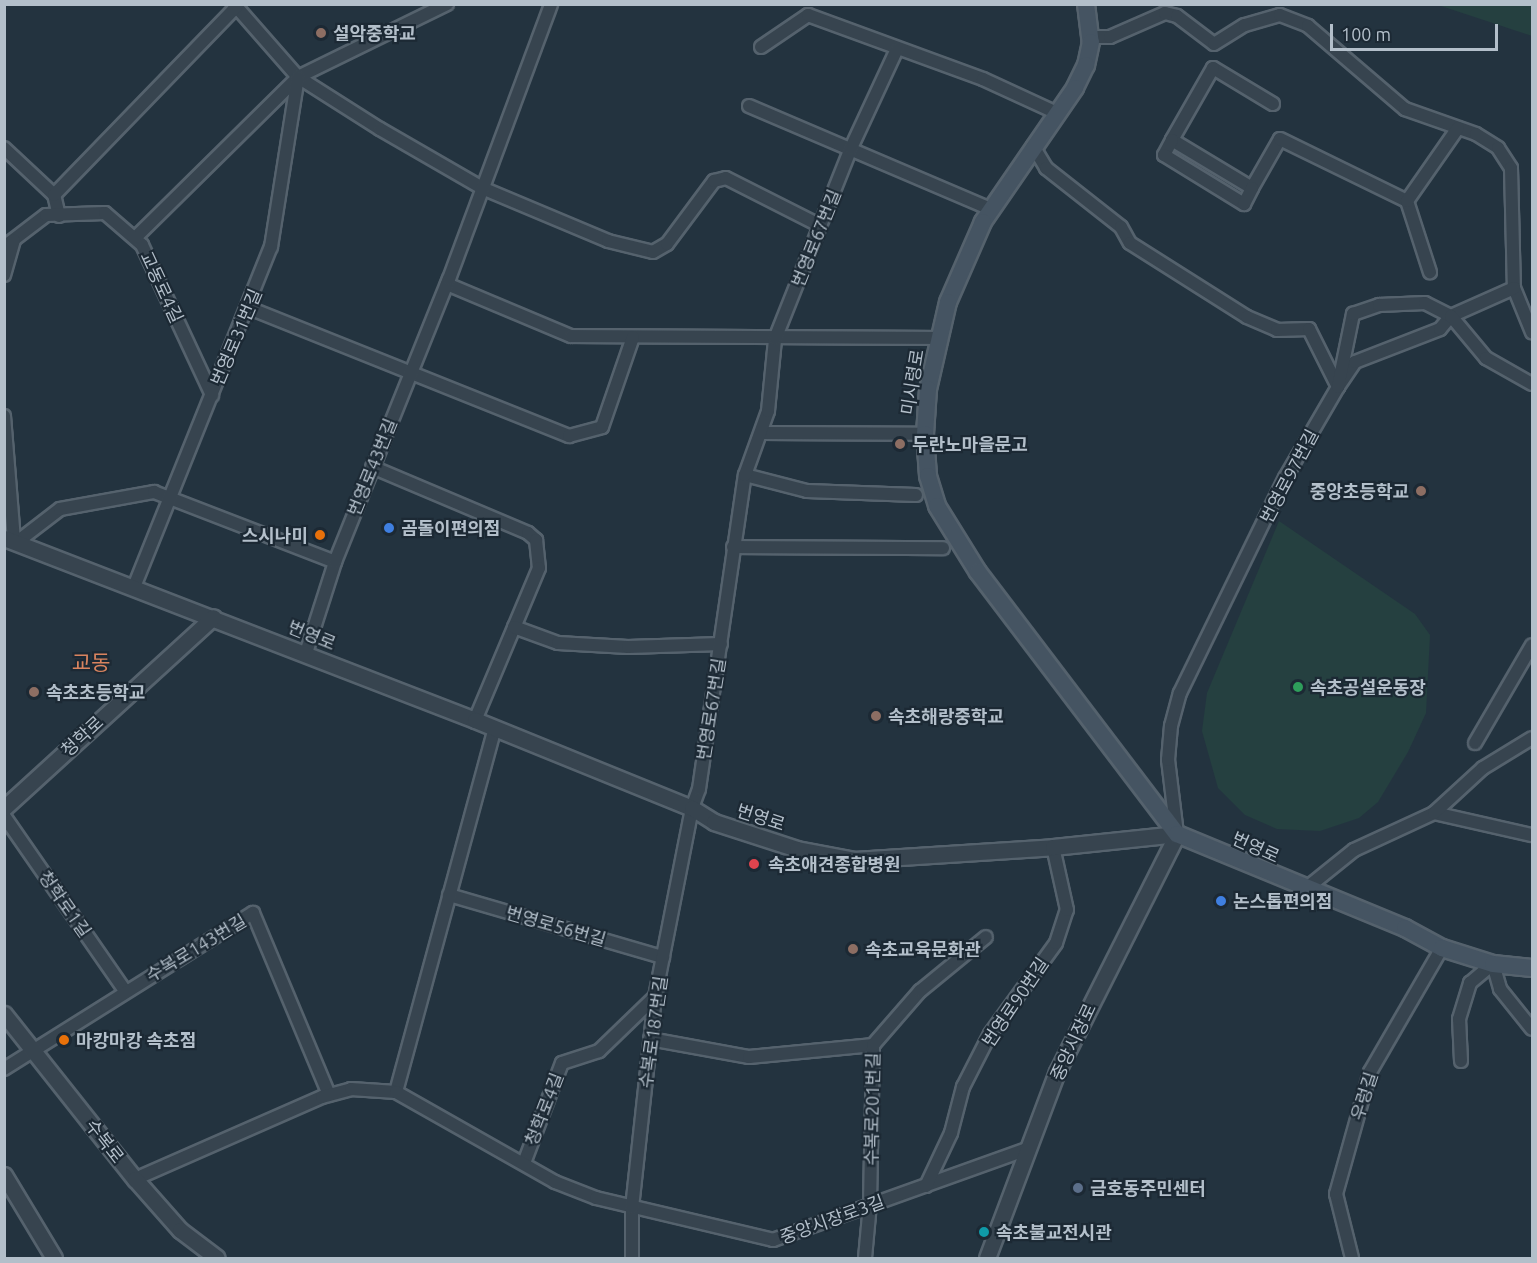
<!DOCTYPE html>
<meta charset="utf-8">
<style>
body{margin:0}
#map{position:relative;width:1537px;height:1263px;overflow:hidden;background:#23333f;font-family:Ubuntu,"Noto Sans KR",sans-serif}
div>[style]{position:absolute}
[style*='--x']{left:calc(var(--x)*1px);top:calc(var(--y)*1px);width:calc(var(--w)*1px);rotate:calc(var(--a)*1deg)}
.green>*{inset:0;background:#254040}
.roads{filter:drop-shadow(2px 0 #55626d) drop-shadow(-2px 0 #55626d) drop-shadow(0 2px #55626d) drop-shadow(0 -2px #55626d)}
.minor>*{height:12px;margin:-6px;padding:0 6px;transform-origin:6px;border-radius:6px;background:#37444f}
.tertiary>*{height:15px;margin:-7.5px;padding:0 7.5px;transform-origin:7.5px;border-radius:7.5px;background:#37444f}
.secondary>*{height:16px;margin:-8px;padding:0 8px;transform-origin:8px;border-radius:8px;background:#455462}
.dots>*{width:16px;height:16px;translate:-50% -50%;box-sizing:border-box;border:3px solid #1c2934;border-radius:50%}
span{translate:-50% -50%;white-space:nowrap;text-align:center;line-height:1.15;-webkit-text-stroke:4.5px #1c2934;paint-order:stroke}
.poi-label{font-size:18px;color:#b3bfca;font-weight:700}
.left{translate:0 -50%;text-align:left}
.right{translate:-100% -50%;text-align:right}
.street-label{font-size:18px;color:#b3bfca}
.quarter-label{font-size:21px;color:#d9845f}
.frame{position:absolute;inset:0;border:6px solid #b3bfca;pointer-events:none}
.scale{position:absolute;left:1330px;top:24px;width:168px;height:27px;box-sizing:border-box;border:3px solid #b3bfca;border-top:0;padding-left:8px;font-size:18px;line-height:21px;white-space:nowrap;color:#b3bfca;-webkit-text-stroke:4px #1c2934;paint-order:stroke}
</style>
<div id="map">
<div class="green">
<div style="clip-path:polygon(1438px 5px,1532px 5px,1532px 36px)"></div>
<div style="clip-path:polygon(1279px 521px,1415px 614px,1430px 635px,1426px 713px,1408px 752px,1378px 802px,1359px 818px,1320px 831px,1277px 829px,1245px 815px,1218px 788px,1202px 731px,1207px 693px)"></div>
</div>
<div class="roads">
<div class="minor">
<div style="--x:234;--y:4;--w:97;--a:48.8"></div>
<div style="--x:298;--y:77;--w:97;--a:32.4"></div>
<div style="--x:380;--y:129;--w:118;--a:30"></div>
<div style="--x:482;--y:188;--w:137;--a:22.8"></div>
<div style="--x:608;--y:241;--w:46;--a:13.7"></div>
<div style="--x:653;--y:252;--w:16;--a:-30"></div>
<div style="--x:667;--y:244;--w:79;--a:-53.3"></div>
<div style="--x:714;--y:181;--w:12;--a:-14"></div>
<div style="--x:726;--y:178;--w:106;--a:26.8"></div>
<div style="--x:1091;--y:37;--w:19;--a:0"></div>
<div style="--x:1110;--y:37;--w:60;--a:-23.6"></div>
<div style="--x:1165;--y:13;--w:12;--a:14"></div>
<div style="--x:1177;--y:16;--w:46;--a:37.1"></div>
<div style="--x:1214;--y:44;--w:36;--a:-32"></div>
<div style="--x:1245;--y:25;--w:36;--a:-16"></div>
<div style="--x:1280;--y:15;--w:30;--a:21"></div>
<div style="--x:1308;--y:26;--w:128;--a:40.6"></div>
<div style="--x:1405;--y:109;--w:75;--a:19.4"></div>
<div style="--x:1476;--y:134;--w:26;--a:32"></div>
<div style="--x:1498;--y:148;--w:24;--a:57"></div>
<div style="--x:1511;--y:168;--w:120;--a:88.6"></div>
<div style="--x:1514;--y:288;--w:48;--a:67.8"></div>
<div style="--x:761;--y:47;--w:57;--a:-34.2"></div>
<div style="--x:808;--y:15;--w:186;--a:20.1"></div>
<div style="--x:983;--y:79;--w:81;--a:24.7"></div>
<div style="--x:1273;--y:104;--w:70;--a:-149"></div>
<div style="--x:1213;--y:68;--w:83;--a:119.7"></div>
<div style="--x:1172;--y:140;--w:93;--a:31"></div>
<div style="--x:1252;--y:188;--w:56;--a:-60.3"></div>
<div style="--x:1280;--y:139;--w:141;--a:26"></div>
<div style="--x:1407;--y:201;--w:75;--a:72.1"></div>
<div style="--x:749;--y:106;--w:262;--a:23.1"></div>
<div style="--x:1172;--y:140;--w:17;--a:118"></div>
<div style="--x:1164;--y:155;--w:94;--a:31.5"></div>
<div style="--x:1244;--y:204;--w:18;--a:-63"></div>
<div style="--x:1033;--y:146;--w:26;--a:59"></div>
<div style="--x:1046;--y:168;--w:95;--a:38.2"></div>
<div style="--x:1121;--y:227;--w:18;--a:61"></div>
<div style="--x:1130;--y:243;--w:138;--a:32.3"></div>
<div style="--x:1247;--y:317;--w:33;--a:23"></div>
<div style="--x:1277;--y:330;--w:32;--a:-2"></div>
<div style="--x:1309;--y:329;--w:65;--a:63.4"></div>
<div style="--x:1338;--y:387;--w:30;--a:-56"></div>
<div style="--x:1355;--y:362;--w:91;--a:-21.2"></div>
<div style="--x:1440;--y:329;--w:17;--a:-50"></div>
<div style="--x:1451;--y:316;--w:69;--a:-24"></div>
<div style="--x:4;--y:148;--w:69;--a:43.2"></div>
<div style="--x:1407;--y:201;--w:89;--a:-55.1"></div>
<div style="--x:59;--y:216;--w:22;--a:-103"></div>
<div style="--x:54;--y:195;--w:262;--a:-45.9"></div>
<div style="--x:135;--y:238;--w:229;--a:-44.6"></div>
<div style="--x:298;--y:77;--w:166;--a:-26.1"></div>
<div style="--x:4;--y:247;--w:53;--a:-37.3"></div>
<div style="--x:46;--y:215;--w:59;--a:-1.9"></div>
<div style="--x:105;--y:213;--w:49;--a:40.9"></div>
<div style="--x:142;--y:245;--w:166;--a:65"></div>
<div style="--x:4;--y:275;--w:36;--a:-74"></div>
<div style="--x:447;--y:284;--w:134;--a:22.8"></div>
<div style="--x:571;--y:336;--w:369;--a:0.3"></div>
<div style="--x:249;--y:308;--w:345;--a:21.8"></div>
<div style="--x:569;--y:436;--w:34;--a:-15"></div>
<div style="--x:602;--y:427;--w:95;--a:-71"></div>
<div style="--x:4;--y:416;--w:125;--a:85.4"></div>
<div style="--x:761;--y:433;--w:164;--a:0.3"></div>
<div style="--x:372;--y:467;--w:169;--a:22.9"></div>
<div style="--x:528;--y:533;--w:11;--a:41"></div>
<div style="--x:536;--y:540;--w:28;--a:84"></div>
<div style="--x:539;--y:568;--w:165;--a:112.8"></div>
<div style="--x:745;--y:475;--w:64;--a:14.5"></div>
<div style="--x:807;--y:491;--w:109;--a:2.1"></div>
<div style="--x:17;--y:542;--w:54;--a:-37.5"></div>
<div style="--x:60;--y:509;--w:96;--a:-10.3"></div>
<div style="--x:154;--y:492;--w:194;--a:21.1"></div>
<div style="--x:733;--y:547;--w:210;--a:0.3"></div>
<div style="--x:134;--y:587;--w:367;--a:-68.1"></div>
<div style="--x:271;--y:247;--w:172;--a:-81"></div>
<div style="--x:514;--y:627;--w:47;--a:20"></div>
<div style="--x:558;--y:643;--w:70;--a:3.3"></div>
<div style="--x:628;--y:647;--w:93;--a:-1.8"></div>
<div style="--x:306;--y:653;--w:96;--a:-72.3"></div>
<div style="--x:335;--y:562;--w:305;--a:-68.1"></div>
<div style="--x:449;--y:279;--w:293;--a:-69.6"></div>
<div style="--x:1475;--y:743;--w:113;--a:-59.8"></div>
<div style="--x:1434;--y:813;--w:100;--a:12.7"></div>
<div style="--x:4;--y:816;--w:213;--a:55.3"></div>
<div style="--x:1177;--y:834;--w:75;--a:-96.9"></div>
<div style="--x:1168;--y:760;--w:34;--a:-85"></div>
<div style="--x:1171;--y:726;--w:34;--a:-75"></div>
<div style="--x:1180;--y:693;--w:239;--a:-64"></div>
<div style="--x:1285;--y:478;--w:105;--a:-59.8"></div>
<div style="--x:1338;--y:387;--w:75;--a:-78.4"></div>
<div style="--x:1353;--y:314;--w:28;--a:-19"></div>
<div style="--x:1379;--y:305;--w:46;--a:-2.5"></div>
<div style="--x:1425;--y:303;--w:29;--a:27"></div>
<div style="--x:1451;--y:316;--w:55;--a:50.2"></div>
<div style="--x:1486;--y:358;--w:53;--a:29.5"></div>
<div style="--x:1308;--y:887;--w:59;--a:-38.8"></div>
<div style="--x:1354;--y:850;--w:88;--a:-24.8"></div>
<div style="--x:1434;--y:813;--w:67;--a:-42.6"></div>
<div style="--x:1483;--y:768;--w:57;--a:-31.5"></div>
<div style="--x:449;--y:895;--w:223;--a:16.2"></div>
<div style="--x:650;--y:1039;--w:101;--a:10.3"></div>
<div style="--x:749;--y:1057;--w:125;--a:-5.5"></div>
<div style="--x:1461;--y:1061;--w:42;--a:-92.7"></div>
<div style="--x:1459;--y:1019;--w:38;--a:-73"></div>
<div style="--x:1470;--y:983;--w:30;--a:-40"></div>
<div style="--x:1493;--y:964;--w:26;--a:74"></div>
<div style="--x:1500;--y:989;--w:51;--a:51.3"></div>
<div style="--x:4;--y:1069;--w:294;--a:-32.1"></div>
<div style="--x:253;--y:913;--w:197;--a:67.3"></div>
<div style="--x:396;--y:1092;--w:377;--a:-74.8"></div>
<div style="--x:524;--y:1163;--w:107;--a:-69.2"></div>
<div style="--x:562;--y:1063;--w:39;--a:-18"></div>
<div style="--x:599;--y:1051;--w:78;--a:-44"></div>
<div style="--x:135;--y:1179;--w:204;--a:-23.7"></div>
<div style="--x:322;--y:1097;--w:30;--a:-15"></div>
<div style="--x:351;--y:1089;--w:45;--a:3.8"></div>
<div style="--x:396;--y:1092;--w:183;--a:29.5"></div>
<div style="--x:555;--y:1182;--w:44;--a:21.3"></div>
<div style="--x:596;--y:1198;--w:182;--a:13.3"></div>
<div style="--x:773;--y:1240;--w:270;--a:-19.7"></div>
<div style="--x:926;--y:1186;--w:59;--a:-64.7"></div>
<div style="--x:951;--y:1133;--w:48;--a:-75.4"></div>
<div style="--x:963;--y:1087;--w:59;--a:-63"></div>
<div style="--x:990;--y:1034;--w:112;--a:-54"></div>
<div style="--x:1056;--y:943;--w:35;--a:-72"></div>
<div style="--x:1067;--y:910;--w:65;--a:-102.5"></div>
<div style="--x:632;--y:1258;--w:50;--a:-90"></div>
<div style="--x:632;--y:1208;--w:212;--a:-83.8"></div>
<div style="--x:655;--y:997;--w:193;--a:-78.9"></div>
<div style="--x:692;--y:808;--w:20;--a:-70"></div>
<div style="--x:699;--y:789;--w:317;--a:-81.7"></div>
<div style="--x:745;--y:475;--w:68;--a:-70.2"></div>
<div style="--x:768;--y:411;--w:72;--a:-84.4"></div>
<div style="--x:775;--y:339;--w:206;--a:-68.3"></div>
<div style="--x:851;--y:148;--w:109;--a:-65.1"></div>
<div style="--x:865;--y:1258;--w:54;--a:-84.7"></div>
<div style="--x:870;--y:1204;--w:159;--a:-88.9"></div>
<div style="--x:873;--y:1045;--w:72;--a:-49"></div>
<div style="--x:920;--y:991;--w:85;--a:-39.3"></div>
<div style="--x:1352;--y:1258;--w:66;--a:-104"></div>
<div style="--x:1336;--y:1194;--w:127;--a:-74.4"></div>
<div style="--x:1370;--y:1072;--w:143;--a:-59.9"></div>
</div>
<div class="tertiary">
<div style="--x:4;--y:538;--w:505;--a:21.13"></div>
<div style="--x:475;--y:720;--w:234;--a:22.1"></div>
<div style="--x:692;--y:808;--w:26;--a:32"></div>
<div style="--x:714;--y:822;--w:87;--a:18"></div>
<div style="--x:797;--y:849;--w:58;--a:10.9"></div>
<div style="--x:854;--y:860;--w:199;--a:-3.7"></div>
<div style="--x:1053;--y:847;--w:125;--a:-6"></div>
<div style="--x:4;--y:808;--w:283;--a:-42.4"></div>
<div style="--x:4;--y:1014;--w:211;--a:51.6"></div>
<div style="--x:135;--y:1179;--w:68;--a:48.6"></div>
<div style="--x:180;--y:1230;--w:46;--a:37.1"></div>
<div style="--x:4;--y:1175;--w:97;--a:58.9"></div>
<div style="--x:987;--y:1258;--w:199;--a:-69.4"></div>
<div style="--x:1057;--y:1072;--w:267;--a:-63.2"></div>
</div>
<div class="secondary">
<div style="--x:1086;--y:4;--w:38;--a:83"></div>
<div style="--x:1091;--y:42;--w:24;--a:102"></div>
<div style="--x:1086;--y:65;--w:25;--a:116"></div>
<div style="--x:1075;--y:88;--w:163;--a:124.5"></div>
<div style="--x:983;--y:222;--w:87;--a:113.6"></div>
<div style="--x:948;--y:302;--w:89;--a:102.9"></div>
<div style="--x:928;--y:389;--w:45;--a:93.8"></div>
<div style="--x:925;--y:434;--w:42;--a:85.9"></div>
<div style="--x:928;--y:476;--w:31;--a:73"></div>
<div style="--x:937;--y:506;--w:78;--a:58.2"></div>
<div style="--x:978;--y:572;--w:329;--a:52.8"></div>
<div style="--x:1177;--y:834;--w:247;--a:22.4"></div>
<div style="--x:1405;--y:928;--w:42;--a:28.4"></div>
<div style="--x:1442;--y:948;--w:53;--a:17.4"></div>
<div style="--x:1493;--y:964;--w:39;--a:6"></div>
</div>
</div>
<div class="dots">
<div style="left:321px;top:33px;background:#8d6e63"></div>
<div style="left:900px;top:444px;background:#8d6e63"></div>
<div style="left:1421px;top:491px;background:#8d6e63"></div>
<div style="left:389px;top:528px;background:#3f7fe0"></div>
<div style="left:320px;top:535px;background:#e8710a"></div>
<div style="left:1298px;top:687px;background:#2e9e5b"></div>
<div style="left:34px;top:692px;background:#8d6e63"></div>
<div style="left:876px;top:716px;background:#8d6e63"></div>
<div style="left:754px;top:864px;background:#e0444e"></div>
<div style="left:1221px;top:901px;background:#3f7fe0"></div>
<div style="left:853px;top:949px;background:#8d6e63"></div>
<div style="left:64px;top:1040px;background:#e8710a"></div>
<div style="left:1078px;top:1188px;background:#5c6f8a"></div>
<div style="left:984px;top:1232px;background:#0f9aa8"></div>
</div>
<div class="poi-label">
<span class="left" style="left:333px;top:33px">설악중학교</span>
<span class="left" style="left:912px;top:444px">두란노마을문고</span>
<span class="right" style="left:1409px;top:491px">중앙초등학교</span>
<span class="left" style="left:401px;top:528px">곰돌이편의점</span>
<span class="right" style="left:308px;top:535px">스시나미</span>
<span class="left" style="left:1310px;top:687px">속초공설운동장</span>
<span class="left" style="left:46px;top:692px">속초초등학교</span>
<span class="left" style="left:888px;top:716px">속초해랑중학교</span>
<span class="left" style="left:768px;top:864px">속초애견종합병원</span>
<span class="left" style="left:1233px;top:901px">논스톱편의점</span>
<span class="left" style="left:865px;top:949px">속초교육문화관</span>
<span class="left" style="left:76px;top:1040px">마캉마캉 속초점</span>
<span class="left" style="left:1090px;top:1188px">금호동주민센터</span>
<span class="left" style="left:996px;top:1232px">속초불교전시관</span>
</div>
<div class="street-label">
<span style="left:816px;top:238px;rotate:-68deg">번영로67번길</span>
<span style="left:162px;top:287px;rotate:65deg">교동로4길</span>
<span style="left:236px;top:337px;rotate:-67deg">번영로31번길</span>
<span style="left:912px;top:382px;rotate:-81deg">미시령로</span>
<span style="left:372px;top:467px;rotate:-68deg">번영로43번길</span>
<span style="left:1289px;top:476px;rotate:-62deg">번영로97번길</span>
<span style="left:312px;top:635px;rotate:22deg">번영로</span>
<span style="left:711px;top:709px;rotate:-81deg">번영로67번길</span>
<span style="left:82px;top:736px;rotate:-43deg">청학로</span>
<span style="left:761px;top:817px;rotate:18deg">번영로</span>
<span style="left:1256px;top:847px;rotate:24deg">번영로</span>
<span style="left:65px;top:904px;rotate:55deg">청학로1길</span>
<span style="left:556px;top:926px;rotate:16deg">번영로56번길</span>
<span style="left:196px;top:948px;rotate:-31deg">수복로143번길</span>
<span style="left:1015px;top:1002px;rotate:-56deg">번영로90번길</span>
<span style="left:653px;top:1032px;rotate:-82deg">수복로187번길</span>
<span style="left:1073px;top:1042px;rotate:-65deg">중앙시장로</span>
<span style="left:1364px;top:1096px;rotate:-72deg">우렁길</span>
<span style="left:544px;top:1109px;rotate:-69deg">청학로4길</span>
<span style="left:872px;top:1109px;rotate:-89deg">수복로201번길</span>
<span style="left:105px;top:1141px;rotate:52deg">수복로</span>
<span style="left:832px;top:1219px;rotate:-20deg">중앙시장로3길</span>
</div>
<div class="quarter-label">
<span style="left:91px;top:662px">교동</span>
</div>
<div class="frame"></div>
<div class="scale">100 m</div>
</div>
